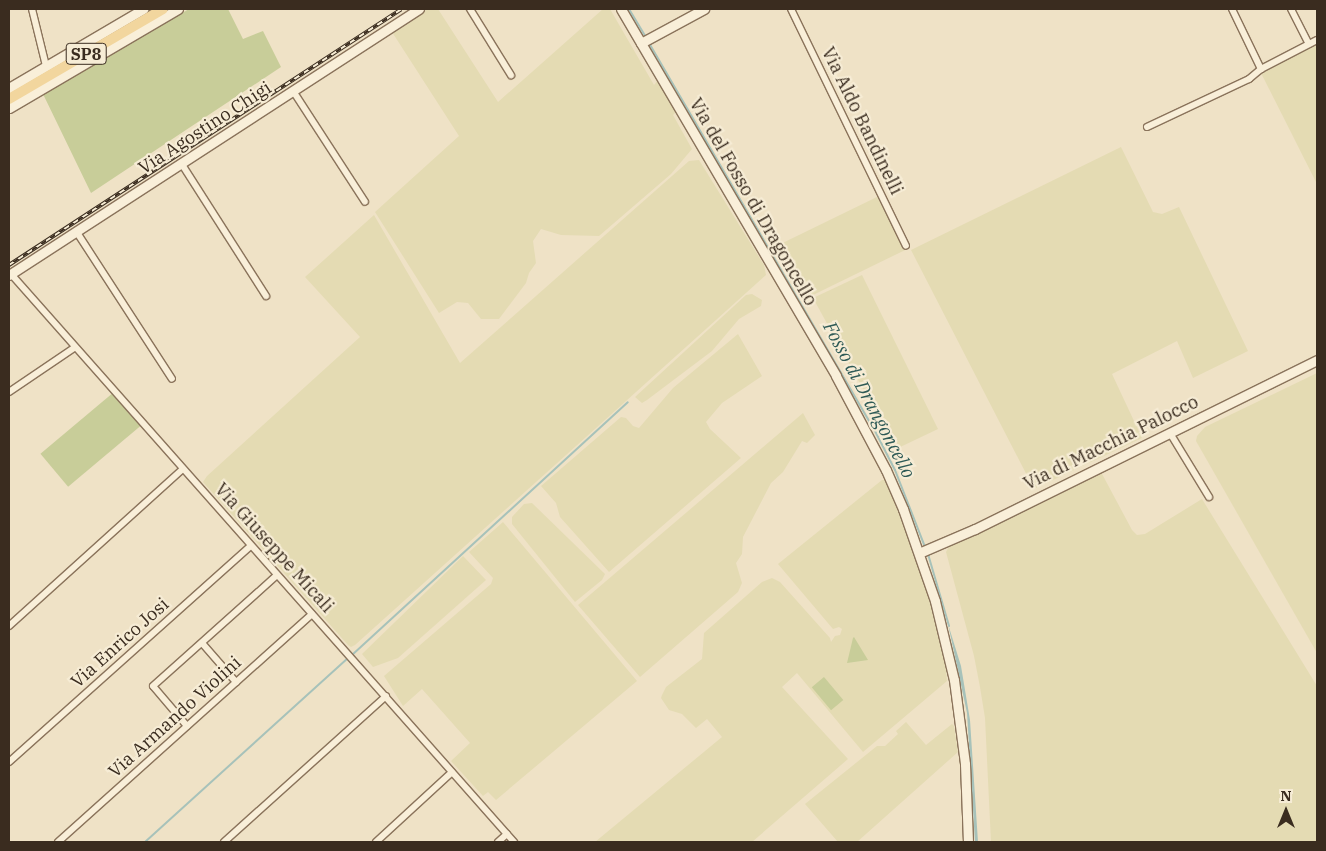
<!DOCTYPE html>
<style>
body{margin:0}
#map{position:relative;width:1326px;height:851px;overflow:hidden;background:#efe2c6;font-family:"IBM Plex Serif",serif}
div>[style]{position:absolute}
[style*='--x']{left:calc(var(--x)*1px);top:calc(var(--y)*1px);width:calc(var(--w)*1px);rotate:calc(var(--a)*1deg)}
.farmland>*{inset:0;background:#e4dbb3;transform-origin:0 0}
.green>*{inset:0;background:#c8cd99;transform-origin:0 0}
.water>*{inset:0;background:#a7c2ba}
.stream>*{height:2px;margin:-1px;padding:0 1px;transform-origin:1px;border-radius:1px;background:#a7c2ba}
.roads{filter:drop-shadow(1px 0 #8a735b) drop-shadow(-1px 0 #8a735b) drop-shadow(0 1px #8a735b) drop-shadow(0 -1px #8a735b)}
.street>*{height:6px;margin:-3px;padding:0 3px;transform-origin:3px;border-radius:3px;background:#f9efd9}
.secondary>*{height:9px;margin:-4.5px;padding:0 4.5px;transform-origin:4.5px;border-radius:4.5px;background:#f9efd9}
.primary>*{height:10px;margin:-5px;padding:0 5px;transform-origin:5px;border-radius:5px;background:#f2d69e}
.rail>*{height:4px;margin-top:-2px;transform-origin:0;background:repeating-linear-gradient(90deg,#f6ecd5 0 5.5px,#3a2c1f 0 11px);box-sizing:border-box;border-block:1px solid #3a2c1f}
span{translate:-50% -50%;white-space:nowrap;text-align:center;line-height:1.15;-webkit-text-stroke:4.5px #f6ecd5;paint-order:stroke}
.shield-label span{padding:1px 4px;background:#f6ecd5;border:1px solid;border-radius:4px;-webkit-text-stroke-width:0}
.shield-label{font-size:16px;color:#3a2c1f;font-weight:700}
.street-label{font-size:18px;color:#3a2c1f}
.water-label{font-size:19px;color:#2e5a56;font-style:italic}
.frame{position:absolute;inset:0;border:10px solid #3a2c1f;pointer-events:none}
.north{position:absolute;left:1261px;top:786px;width:50px;height:50px;-webkit-text-stroke:4px #f6ecd5;paint-order:stroke;rotate:0deg;font-size:14px;font-weight:700;line-height:20px;text-align:center;color:#3a2c1f}
.north::after{content:'';display:block;margin:auto;width:18px;height:22px;background:#3a2c1f;clip-path:polygon(50% 0,100% 100%,50% 72%,0 100%)}
</style>
<div id="map">
<div class="farmland">
<div style="clip-path:polygon(428px 9px,438px 9px,498px 102px,603px 9px,610px 9px,654px 85px,658px 80px,676px 112px,673px 115px,692px 149px,671px 174px,599px 236px,561px 235px,541px 229px,533px 241px,536px 263px,529px 273px,526px 283px,499px 319px,481px 319px,468px 303px,457px 302px,439px 313px,375px 212px,459px 136px,392px 32px)"></div>
<div style="clip-path:polygon(1317px 42px,1317px 184px,1261px 73px)"></div>
<div style="clip-path:polygon(1121px 147px,1153px 212px,1162px 214px,1179px 207px,1248px 351px,1193px 378px,1177px 341px,1112px 374px,1142px 438px,1034px 489px,911px 250px)"></div>
<div style="clip-path:polygon(699px 160px,764px 265px,766px 275px,355px 645px,351px 647px,348px 645px,203px 482px,207px 476px,360px 337px,305px 277px,374px 215px,460px 363px,689px 161px)"></div>
<div style="left:879px;top:196px;width:60px;height:109px;rotate:64deg"></div>
<div style="clip-path:polygon(862px 275px,938px 429px,896px 449px,813px 298px)"></div>
<div style="clip-path:polygon(752px 294px,762px 300px,761px 306px,739px 319px,712px 351px,647px 400px,642px 403px,635px 397px,746px 295px)"></div>
<div style="clip-path:polygon(738px 334px,762px 376px,722px 403px,706px 422px,710px 429px,741px 458px,609px 572px,560px 517px,556px 503px,541px 486px,621px 417px,626px 418px,633px 426px,639px 428px,673px 388px)"></div>
<div style="clip-path:polygon(1317px 373px,1317px 653px,1196px 441px,1197px 436px,1205px 427px)"></div>
<div style="clip-path:polygon(803px 413px,815px 435px,807px 443px,802px 441px,783px 472px,771px 483px,743px 537px,742px 554px,736px 563px,742px 583px,738px 592px,640px 677px,578px 605px)"></div>
<div style="clip-path:polygon(1101px 472px,1132px 530px,1137px 535px,1145px 534px,1202px 499px,1317px 686px,1317px 842px,991px 842px,985px 718px,980px 687px,974px 656px,946px 552px,948px 548px,961px 540px)"></div>
<div style="clip-path:polygon(882px 480px,886px 480px,925px 583px,945px 660px,947px 681px,863px 752px,797px 673px,782px 687px,848px 759px,752px 842px,595px 842px,722px 737px,707px 719px,696px 728px,682px 714px,669px 710px,661px 698px,662px 695px,666px 687px,702px 659px,704px 633px,762px 582px,772px 578px,780px 582px,830px 638px,831px 642px,835px 636px,840px 635px,842px 629px,839px 627px,833px 629px,778px 564px)"></div>
<div style="clip-path:polygon(532px 503px,605px 574px,602px 580px,575px 602px,512px 524px,512px 517px,524px 504px)"></div>
<div style="clip-path:polygon(503px 522px,637px 681px,496px 800px,488px 792px,483px 796px,451px 761px,470px 743px,422px 689px,403px 706px,384px 676px,491px 584px,493px 578px,469px 552px)"></div>
<div style="clip-path:polygon(463px 556px,486px 580px,398px 658px,373px 667px,362px 654px)"></div>
<div style="clip-path:polygon(906px 722px,926px 745px,952px 724px,954px 726px,958px 752px,857px 842px,838px 842px,805px 804px,877px 746px,885px 746px,898px 734px,896px 731px)"></div>
</div>
<div class="green">
<div style="clip-path:polygon(189px 9px,228px 9px,243px 39px,263px 31px,281px 67px,91px 193px,43px 94px)"></div>
<div style="left:114px;top:392px;width:43px;height:96px;rotate:50deg"></div>
<div style="clip-path:polygon(854px 637px,868px 660px,847px 663px,853px 638px)"></div>
<div style="left:824px;top:677px;width:30px;height:16px;rotate:50deg"></div>
</div>
<div class="water">
<div style="clip-path:polygon(948px 624px,961px 666px,970px 720px,978px 842px,975px 842px,967px 713px)"></div>
</div>
<div class="stream">
<div style="--x:629;--y:9;--w:33;--a:59"></div>
<div style="--x:649;--y:43;--w:447;--a:59.8"></div>
<div style="--x:874;--y:429;--w:46;--a:62.9"></div>
<div style="--x:895;--y:470;--w:83;--a:68.7"></div>
<div style="--x:928;--y:554;--w:75;--a:73.7"></div>
<div style="--x:352;--y:655;--w:374;--a:-42.5"></div>
<div style="--x:145;--y:842;--w:274;--a:-42.2"></div>
</div>
<div class="roads">
<div class="street">
<div style="--x:32;--y:9;--w:59;--a:76.2"></div>
<div style="--x:470;--y:9;--w:78;--a:58.2"></div>
<div style="--x:791;--y:9;--w:263;--a:64.1"></div>
<div style="--x:1232;--y:9;--w:67;--a:64.2"></div>
<div style="--x:1291;--y:9;--w:39;--a:63"></div>
<div style="--x:293;--y:91;--w:132;--a:57"></div>
<div style="--x:1147;--y:127;--w:113;--a:-25.2"></div>
<div style="--x:1249;--y:79;--w:16;--a:-40"></div>
<div style="--x:1261;--y:69;--w:63;--a:-27.4"></div>
<div style="--x:181;--y:163;--w:158;--a:57.4"></div>
<div style="--x:76;--y:231;--w:176;--a:57"></div>
<div style="--x:11;--y:274;--w:759;--a:48.47"></div>
<div style="--x:9;--y:392;--w:78;--a:-34.1"></div>
<div style="--x:1170;--y:433;--w:75;--a:58.6"></div>
<div style="--x:9;--y:626;--w:234;--a:-42.1"></div>
<div style="--x:202;--y:643;--w:52;--a:48.9"></div>
<div style="--x:187;--y:726;--w:52;--a:-130.4"></div>
<div style="--x:153;--y:686;--w:166;--a:-41.8"></div>
<div style="--x:9;--y:762;--w:324;--a:-41.8"></div>
<div style="--x:58;--y:842;--w:341;--a:-41.9"></div>
<div style="--x:224;--y:842;--w:218;--a:-42"></div>
<div style="--x:376;--y:842;--w:103;--a:-42.6"></div>
<div style="--x:498;--y:842;--w:12;--a:-42"></div>
</div>
<div class="secondary">
<div style="--x:621;--y:9;--w:425;--a:59.6"></div>
<div style="--x:836;--y:376;--w:106;--a:62"></div>
<div style="--x:886;--y:470;--w:43;--a:66.4"></div>
<div style="--x:903;--y:509;--w:97;--a:70.8"></div>
<div style="--x:935;--y:601;--w:81;--a:76.5"></div>
<div style="--x:954;--y:680;--w:85;--a:82.5"></div>
<div style="--x:965;--y:764;--w:78;--a:87.8"></div>
<div style="--x:641;--y:43;--w:72;--a:-28.4"></div>
<div style="--x:9;--y:88;--w:156;--a:-30.5"></div>
<div style="--x:9;--y:108;--w:196;--a:-30.4"></div>
<div style="--x:9;--y:275;--w:489;--a:-33"></div>
<div style="--x:919;--y:553;--w:61;--a:-23.2"></div>
<div style="--x:975;--y:529;--w:381;--a:-26.3"></div>
</div>
<div class="primary">
<div style="--x:9;--y:99;--w:178;--a:-30.3"></div>
</div>
</div>
<div class="rail">
<div style="--x:9;--y:265;--w:468;--a:-33.1"></div>
</div>
<div class="shield-label">
<span style="left:86px;top:54px">SP8</span>
</div>
<div class="street-label">
<span style="left:862px;top:121px;rotate:64deg">Via Aldo Bandinelli</span>
<span style="left:205px;top:128px;rotate:-33deg">Via Agostino Chigi</span>
<span style="left:753px;top:202px;rotate:60deg">Via del Fosso di Dragoncello</span>
<span style="left:1111px;top:443px;rotate:-26deg">Via di Macchia Palocco</span>
<span style="left:274px;top:548px;rotate:48deg">Via Giuseppe Micali</span>
<span style="left:120px;top:643px;rotate:-42deg">Via Enrico Josi</span>
<span style="left:175px;top:717px;rotate:-42deg">Via Armando Violini</span>
</div>
<div class="water-label">
<span style="left:869px;top:400px;rotate:62deg">Fosso di Drangoncello</span>
</div>
<div class="frame"></div>
<div class="north">N</div>
</div>
